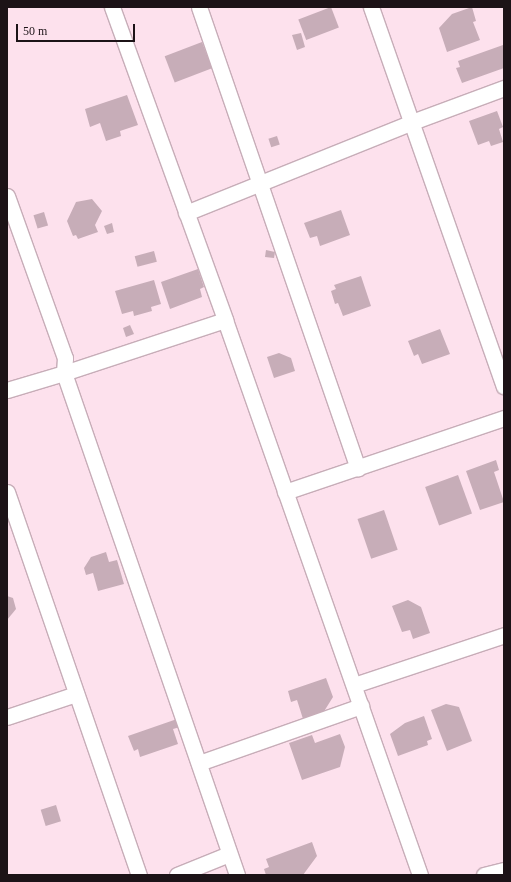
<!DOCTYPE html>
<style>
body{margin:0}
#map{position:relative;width:511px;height:882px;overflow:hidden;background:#fde1ed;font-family:Georgia,serif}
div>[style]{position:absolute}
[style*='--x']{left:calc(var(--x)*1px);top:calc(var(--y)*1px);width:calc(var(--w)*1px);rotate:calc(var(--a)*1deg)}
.building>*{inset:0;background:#c7adb8;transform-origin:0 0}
.roads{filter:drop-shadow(1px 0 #c7adb8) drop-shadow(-1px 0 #c7adb8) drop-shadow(0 1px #c7adb8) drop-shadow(0 -1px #c7adb8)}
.street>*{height:15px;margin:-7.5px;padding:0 7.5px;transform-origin:7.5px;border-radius:7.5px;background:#fff}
span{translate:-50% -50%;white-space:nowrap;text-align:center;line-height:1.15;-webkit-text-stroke:3px #fde1ed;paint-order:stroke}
.frame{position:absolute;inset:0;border:8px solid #1c1317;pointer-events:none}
.scale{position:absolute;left:16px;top:24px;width:119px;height:18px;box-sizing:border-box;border:2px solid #1c1317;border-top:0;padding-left:5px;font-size:12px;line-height:14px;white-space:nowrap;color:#1c1317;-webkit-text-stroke:3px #fde1ed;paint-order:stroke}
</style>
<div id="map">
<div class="building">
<div style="left:331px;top:7px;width:22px;height:35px;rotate:69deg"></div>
<div style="clip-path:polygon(472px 7px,476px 21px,473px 22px,480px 40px,447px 52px,439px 28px,452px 14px)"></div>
<div style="clip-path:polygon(301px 33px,305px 47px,297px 50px,292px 35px)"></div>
<div style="left:202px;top:42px;width:28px;height:40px;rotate:69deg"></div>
<div style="clip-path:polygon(503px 45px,504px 68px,462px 83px,456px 68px,460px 67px,458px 61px)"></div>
<div style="clip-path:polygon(127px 95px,138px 125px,120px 131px,121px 136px,106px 141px,100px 123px,90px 127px,85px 109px)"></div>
<div style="clip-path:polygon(497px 111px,503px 127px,499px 129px,503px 142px,491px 146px,489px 141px,478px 145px,469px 121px)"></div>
<div style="left:277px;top:136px;width:9px;height:9px;rotate:72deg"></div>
<div style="clip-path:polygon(92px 199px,102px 211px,95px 225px,98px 232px,78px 239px,76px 235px,73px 236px,67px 221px,76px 202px)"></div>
<div style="clip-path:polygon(341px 210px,350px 235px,320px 246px,317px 236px,310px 238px,304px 223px)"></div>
<div style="left:44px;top:212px;width:14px;height:11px;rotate:73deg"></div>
<div style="clip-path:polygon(112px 223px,114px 232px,107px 234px,104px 226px)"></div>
<div style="clip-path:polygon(266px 250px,275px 252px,274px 258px,265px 257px)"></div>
<div style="left:154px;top:251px;width:11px;height:20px;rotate:75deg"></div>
<div style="clip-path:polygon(198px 269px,204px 287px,200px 289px,202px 297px,170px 309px,161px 282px)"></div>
<div style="clip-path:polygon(361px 276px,371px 306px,343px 316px,338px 303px,335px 304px,331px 291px,336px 289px,334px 285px)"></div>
<div style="clip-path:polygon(154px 280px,161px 304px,151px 307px,152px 311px,134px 316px,133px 311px,122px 314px,115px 291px)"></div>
<div style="clip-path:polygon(130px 325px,134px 334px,126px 337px,123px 328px)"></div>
<div style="clip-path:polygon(440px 329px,450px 354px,422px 364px,418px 354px,414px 356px,408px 341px)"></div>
<div style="clip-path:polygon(279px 353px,291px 358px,295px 371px,274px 378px,267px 357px)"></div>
<div style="clip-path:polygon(496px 460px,499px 470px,494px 472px,504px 502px,480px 510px,466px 471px)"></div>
<div style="left:458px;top:475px;width:41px;height:35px;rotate:70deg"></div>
<div style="left:384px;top:510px;width:42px;height:28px;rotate:71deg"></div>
<div style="clip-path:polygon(106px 552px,109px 562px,117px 560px,124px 584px,98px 591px,93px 573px,86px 575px,84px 568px,91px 557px)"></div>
<div style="clip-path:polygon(7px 596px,13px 598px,16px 609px,7px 620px)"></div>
<div style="clip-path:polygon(408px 600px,421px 607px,430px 633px,413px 639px,410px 630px,402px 632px,392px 606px)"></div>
<div style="clip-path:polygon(326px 678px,333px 697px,323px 713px,303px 719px,297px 700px,291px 702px,288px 691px)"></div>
<div style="clip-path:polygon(446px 704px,459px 707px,472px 741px,447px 751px,431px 710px)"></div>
<div style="clip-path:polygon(424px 716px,432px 739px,427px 741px,428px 745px,398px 756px,390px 734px,405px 723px)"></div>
<div style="clip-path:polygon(177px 719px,180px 727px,173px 729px,178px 744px,140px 757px,138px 749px,134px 751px,128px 736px)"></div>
<div style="clip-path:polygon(340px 734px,345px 747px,340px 767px,302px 780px,289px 743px,312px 735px,315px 743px)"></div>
<div style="left:56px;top:805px;width:17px;height:16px;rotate:73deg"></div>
<div style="clip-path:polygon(312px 842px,317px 856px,303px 875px,266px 875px,264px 869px,269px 867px,266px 859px)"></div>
</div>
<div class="roads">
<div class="street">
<div style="--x:112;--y:7;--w:333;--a:70.1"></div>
<div style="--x:225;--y:320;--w:588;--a:70.64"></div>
<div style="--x:199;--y:7;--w:488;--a:71"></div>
<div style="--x:371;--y:7;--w:402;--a:70.7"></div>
<div style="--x:7;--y:196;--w:172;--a:70.3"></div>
<div style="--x:65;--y:358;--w:15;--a:94"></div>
<div style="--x:64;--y:373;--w:531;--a:70.98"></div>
<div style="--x:186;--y:213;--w:244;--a:-21.9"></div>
<div style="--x:412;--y:122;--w:98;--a:-20.3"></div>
<div style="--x:7;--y:390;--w:59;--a:-16.6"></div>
<div style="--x:64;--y:373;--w:169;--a:-18.2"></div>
<div style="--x:7;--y:492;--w:405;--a:71"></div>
<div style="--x:285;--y:492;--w:231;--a:-18.7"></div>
<div style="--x:354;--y:685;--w:158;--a:-18.4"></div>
<div style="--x:7;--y:717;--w:73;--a:-18.4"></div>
<div style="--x:199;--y:763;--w:172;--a:-19.4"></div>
<div style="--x:177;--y:875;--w:56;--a:-22"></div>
<div style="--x:484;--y:875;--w:21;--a:-14"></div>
</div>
</div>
<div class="frame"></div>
<div class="scale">50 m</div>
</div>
